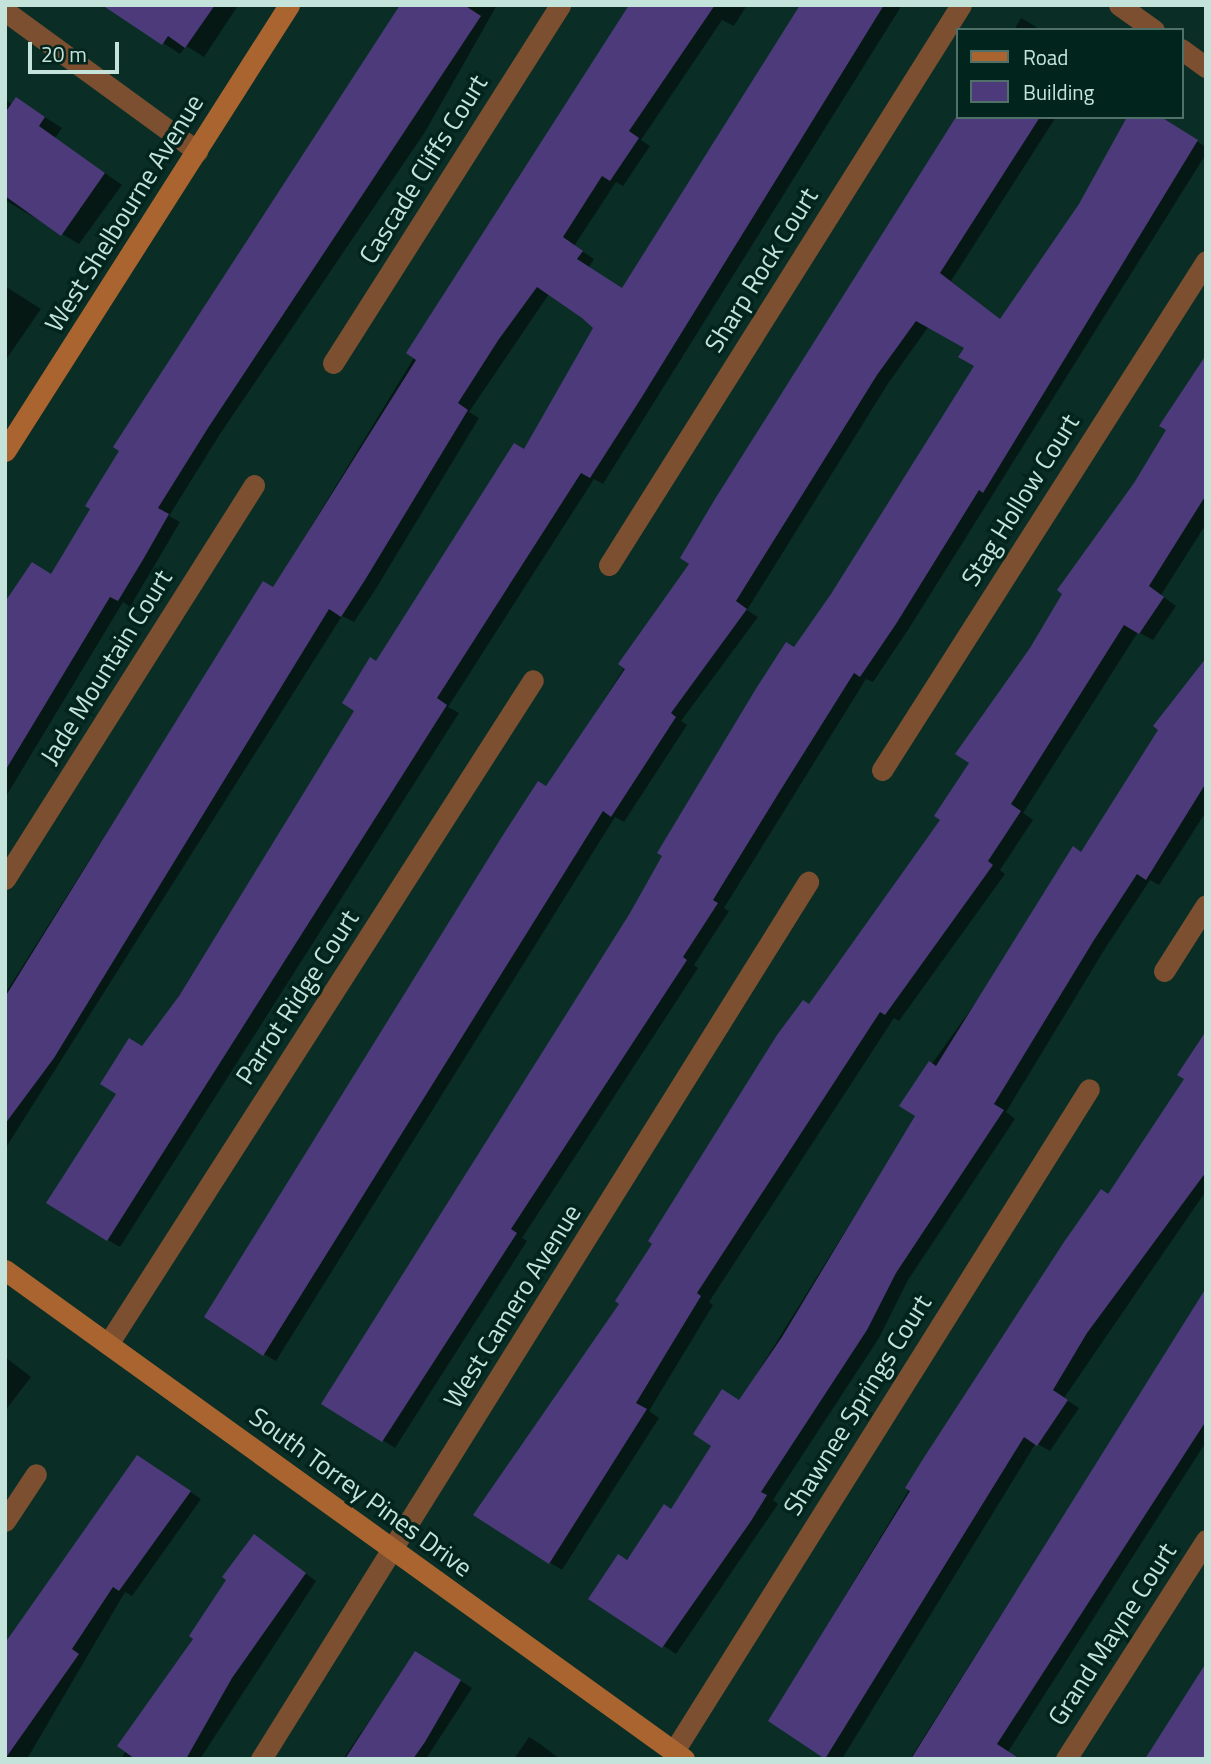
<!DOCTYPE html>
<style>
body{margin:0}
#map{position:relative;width:1211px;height:1764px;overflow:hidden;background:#0a2e26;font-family:"Titillium Web",sans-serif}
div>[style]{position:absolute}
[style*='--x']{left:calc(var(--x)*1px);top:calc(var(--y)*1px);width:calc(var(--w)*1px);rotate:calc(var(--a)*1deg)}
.shadow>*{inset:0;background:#0007}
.building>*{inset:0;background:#4d3a7a}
.street>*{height:21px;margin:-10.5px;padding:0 10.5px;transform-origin:10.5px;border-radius:10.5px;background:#7b4f30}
.secondary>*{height:21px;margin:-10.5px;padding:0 10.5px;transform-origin:10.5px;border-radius:10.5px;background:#a9642f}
span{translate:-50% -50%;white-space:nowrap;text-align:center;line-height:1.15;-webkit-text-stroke:7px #01241d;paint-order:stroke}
.street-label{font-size:26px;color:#c4e4db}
.frame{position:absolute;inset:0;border:7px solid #c4e4db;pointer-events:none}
.legend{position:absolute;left:956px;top:28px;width:228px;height:91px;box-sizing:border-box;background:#01241d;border:2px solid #4f7169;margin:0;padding:9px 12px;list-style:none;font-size:21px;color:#c4e4db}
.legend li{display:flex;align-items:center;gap:14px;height:35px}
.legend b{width:35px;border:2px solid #4f7169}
.scale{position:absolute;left:28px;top:42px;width:91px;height:32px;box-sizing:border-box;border:4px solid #c4e4db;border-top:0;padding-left:9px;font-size:21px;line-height:24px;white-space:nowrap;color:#c4e4db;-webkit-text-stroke:5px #01241d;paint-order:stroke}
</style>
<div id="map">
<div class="shadow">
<div style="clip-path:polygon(105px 5px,234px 5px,237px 7px,204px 57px,186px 46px,180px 54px)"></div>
<div style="clip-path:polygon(403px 5px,497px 5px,425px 132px,220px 434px,169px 516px,180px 522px,130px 607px,123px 602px,5px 798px,5px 606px,52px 576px)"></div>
<div style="clip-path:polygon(629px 5px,747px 5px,734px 26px,722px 20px,641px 140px,650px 146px,623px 186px,616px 182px,574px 246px,594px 259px,589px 267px,623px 290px,802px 5px,902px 5px,603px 484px,594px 479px,448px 707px,459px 713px,120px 1247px,108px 1240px,118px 1094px,356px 710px,376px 663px,524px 451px,596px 327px,549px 294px,469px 412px,479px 418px,377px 587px,354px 622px,342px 616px,5px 1149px,5px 994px,264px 583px,273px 589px)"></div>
<div style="clip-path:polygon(1021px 18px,1033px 25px,1040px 30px,1014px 30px)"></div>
<div style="clip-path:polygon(5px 99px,13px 105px,17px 99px,62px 128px,55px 138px,122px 185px,79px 244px,5px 200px)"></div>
<div style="clip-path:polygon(959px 117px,1056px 117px,951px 281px,1001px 321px,1158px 117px,1206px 147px,1206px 154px,908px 630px,873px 682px,866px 679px,724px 908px,729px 911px,694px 965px,698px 968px,522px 1238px,527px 1241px,395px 1448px,324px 1403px,976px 366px,966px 348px,929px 326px,889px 382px,747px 610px,758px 617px,681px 721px,687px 725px,624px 822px,615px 817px,276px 1361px,264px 1354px,547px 788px,692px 563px)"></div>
<div style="clip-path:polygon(5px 286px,41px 309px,5px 361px)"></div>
<div style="clip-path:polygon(1206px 356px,1206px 524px,1161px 595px,1176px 606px,1153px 640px,1138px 632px,1023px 813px,1033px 820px,1000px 870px,1005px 874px,899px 1021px,894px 1018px,709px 1302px,713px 1305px,649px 1411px,659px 1418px,562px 1570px,549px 1562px,621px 1304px,810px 1006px,942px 819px,1031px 649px,1168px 429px)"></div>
<div style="clip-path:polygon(1206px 658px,1206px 812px,1159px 885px,1150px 880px,1106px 947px,1006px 1112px,1015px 1119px,908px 1280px,879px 1338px,773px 1500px,778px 1504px,676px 1654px,590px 1598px,672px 1511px,917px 1115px,902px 1106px,1082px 853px,1161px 729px,1156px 726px)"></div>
<div style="clip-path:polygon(1206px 1033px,1206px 1191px,1064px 1398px,1079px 1408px,1050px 1451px,1036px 1443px,842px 1759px,828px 1759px,770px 1720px,965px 1397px,1109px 1196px,1186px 1079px)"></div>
<div style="clip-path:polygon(1206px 1291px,1206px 1442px,1008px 1752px,1011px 1759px,910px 1759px)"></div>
<div style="clip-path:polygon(5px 1357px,31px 1377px,5px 1411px)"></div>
<div style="clip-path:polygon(149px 1464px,201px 1499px,132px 1596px,125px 1592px,27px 1759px,5px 1759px,5px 1647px)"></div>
<div style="clip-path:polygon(254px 1536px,316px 1581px,200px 1759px,121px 1759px)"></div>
<div style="clip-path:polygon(416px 1653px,472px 1688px,426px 1759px,343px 1759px)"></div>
<div style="clip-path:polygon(529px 1737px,540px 1744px,560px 1759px,514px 1759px)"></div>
</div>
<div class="building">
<div style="clip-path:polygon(102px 5px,215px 5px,185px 48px,168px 36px,162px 45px)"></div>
<div style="clip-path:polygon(400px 5px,464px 5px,481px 16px,208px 428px,158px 508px,169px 514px,144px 558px,118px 601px,110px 597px,5px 771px,5px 602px,32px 562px,51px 574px,90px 509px,85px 506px,119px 451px,113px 447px)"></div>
<div style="clip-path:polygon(629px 5px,715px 5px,629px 131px,639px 138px,610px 181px,602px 176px,563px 237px,583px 251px,577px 259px,622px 288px,800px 5px,884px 5px,640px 400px,590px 478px,581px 473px,437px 698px,447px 705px,107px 1241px,46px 1203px,116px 1094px,100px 1084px,129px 1038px,142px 1046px,179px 996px,354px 711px,342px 703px,370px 657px,376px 661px,514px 443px,524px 449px,593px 328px,582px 318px,537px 287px,499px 339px,458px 403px,468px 410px,365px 580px,341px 617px,329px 609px,54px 1058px,5px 1124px,5px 997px,263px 581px,273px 587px,313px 524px,416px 360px,406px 353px)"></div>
<div style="clip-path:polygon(16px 97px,45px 117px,39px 126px,105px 173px,61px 236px,5px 196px,5px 113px)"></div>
<div style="clip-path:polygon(956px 117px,1040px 117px,940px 273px,1000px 319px,1079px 204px,1127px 117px,1161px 117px,1198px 140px,983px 493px,979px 490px,896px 624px,860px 677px,854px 673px,780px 791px,713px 900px,718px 903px,683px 957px,687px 960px,511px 1229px,517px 1233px,382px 1442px,321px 1404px,630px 913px,662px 856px,657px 853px,757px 687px,786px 642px,794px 647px,831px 594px,974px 366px,958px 357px,964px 348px,916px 321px,877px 375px,736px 601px,747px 609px,671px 713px,676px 717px,611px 817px,603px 811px,263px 1356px,204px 1317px,503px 835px,538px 781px,546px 786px,625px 669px,618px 664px,689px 564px,680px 558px,715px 499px)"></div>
<div style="clip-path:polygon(1206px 355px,1206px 495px,1149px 586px,1164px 597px,1139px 634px,1124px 625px,1011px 804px,1021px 811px,988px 861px,993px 865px,885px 1015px,880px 1012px,697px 1293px,701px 1296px,636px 1403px,647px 1409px,549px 1564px,473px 1515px,619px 1304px,615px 1301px,652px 1244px,648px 1241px,777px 1035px,803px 1000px,809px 1004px,940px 820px,934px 816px,969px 763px,955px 754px,1030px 648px,1062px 594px,1057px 590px,1134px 483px,1166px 430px,1159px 426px)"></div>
<div style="clip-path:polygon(1206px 658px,1206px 783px,1146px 880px,1137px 874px,1094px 940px,994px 1104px,1004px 1110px,896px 1273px,867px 1330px,761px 1492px,767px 1495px,751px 1521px,662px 1648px,588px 1599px,618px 1554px,627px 1560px,664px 1504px,671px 1509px,711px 1446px,693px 1434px,722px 1389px,739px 1400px,782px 1337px,915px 1116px,899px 1106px,929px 1061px,936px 1066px,1073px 846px,1081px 852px,1158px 730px,1153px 726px)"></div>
<div style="clip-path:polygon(1206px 1031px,1206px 1172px,1087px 1333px,1053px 1390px,1068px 1400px,1037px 1446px,1024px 1437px,825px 1759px,768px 1721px,910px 1491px,905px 1488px,923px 1459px,1064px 1242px,1101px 1189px,1108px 1194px,1184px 1079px,1177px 1075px)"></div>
<div style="clip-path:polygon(1206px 1288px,1206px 1421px,997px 1744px,1020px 1759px,911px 1759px)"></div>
<div style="clip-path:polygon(137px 1455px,191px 1491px,119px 1591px,113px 1587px,72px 1649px,79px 1654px,5px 1759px,5px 1643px)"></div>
<div style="clip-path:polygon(254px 1534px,306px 1573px,232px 1678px,186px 1759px,135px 1759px,117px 1746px,193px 1639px,189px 1636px,226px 1580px,222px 1577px)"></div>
<div style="clip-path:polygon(415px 1651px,461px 1680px,425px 1742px,413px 1759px,345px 1759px)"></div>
<div style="clip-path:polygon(1206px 1663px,1206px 1759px,1145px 1759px)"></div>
</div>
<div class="street">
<div style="--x:1119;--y:5;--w:43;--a:35.5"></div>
<div style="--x:5;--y:11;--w:238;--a:36.1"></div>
<div style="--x:1181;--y:49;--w:31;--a:36"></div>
<div style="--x:333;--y:363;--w:424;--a:-57.6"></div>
<div style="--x:609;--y:565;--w:661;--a:-57.85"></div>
<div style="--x:882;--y:770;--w:603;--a:-57.52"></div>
<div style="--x:5;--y:879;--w:466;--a:-57.7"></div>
<div style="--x:1164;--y:971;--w:78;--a:-57.5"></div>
<div style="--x:108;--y:1344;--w:788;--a:-57.38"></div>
<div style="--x:5;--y:1521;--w:56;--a:-56.6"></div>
<div style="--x:674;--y:1751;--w:781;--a:-57.92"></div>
<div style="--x:261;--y:1759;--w:1034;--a:-58.05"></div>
<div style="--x:1066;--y:1759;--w:260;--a:-57.4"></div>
</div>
<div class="secondary">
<div style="--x:5;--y:451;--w:529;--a:-57.51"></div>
<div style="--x:5;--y:1270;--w:837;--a:35.76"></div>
</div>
<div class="street-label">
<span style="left:423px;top:169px;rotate:-58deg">Cascade Cliffs Court</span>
<span style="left:124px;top:213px;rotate:-58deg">West Shelbourne Avenue</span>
<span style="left:761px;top:270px;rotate:-58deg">Sharp Rock Court</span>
<span style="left:1020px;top:500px;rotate:-58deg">Stag Hollow Court</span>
<span style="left:106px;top:667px;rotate:-58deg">Jade Mountain Court</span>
<span style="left:297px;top:997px;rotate:-57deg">Parrot Ridge Court</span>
<span style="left:512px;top:1306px;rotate:-58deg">West Camero Avenue</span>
<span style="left:857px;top:1405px;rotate:-58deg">Shawnee Springs Court</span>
<span style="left:361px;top:1492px;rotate:36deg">South Torrey Pines Drive</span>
<span style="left:1112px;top:1634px;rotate:-57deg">Grand Mayne Court</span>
</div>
<div class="frame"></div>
<ul class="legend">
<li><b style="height:9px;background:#a9642f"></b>Road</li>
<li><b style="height:19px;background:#4d3a7a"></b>Building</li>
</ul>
<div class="scale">20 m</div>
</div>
